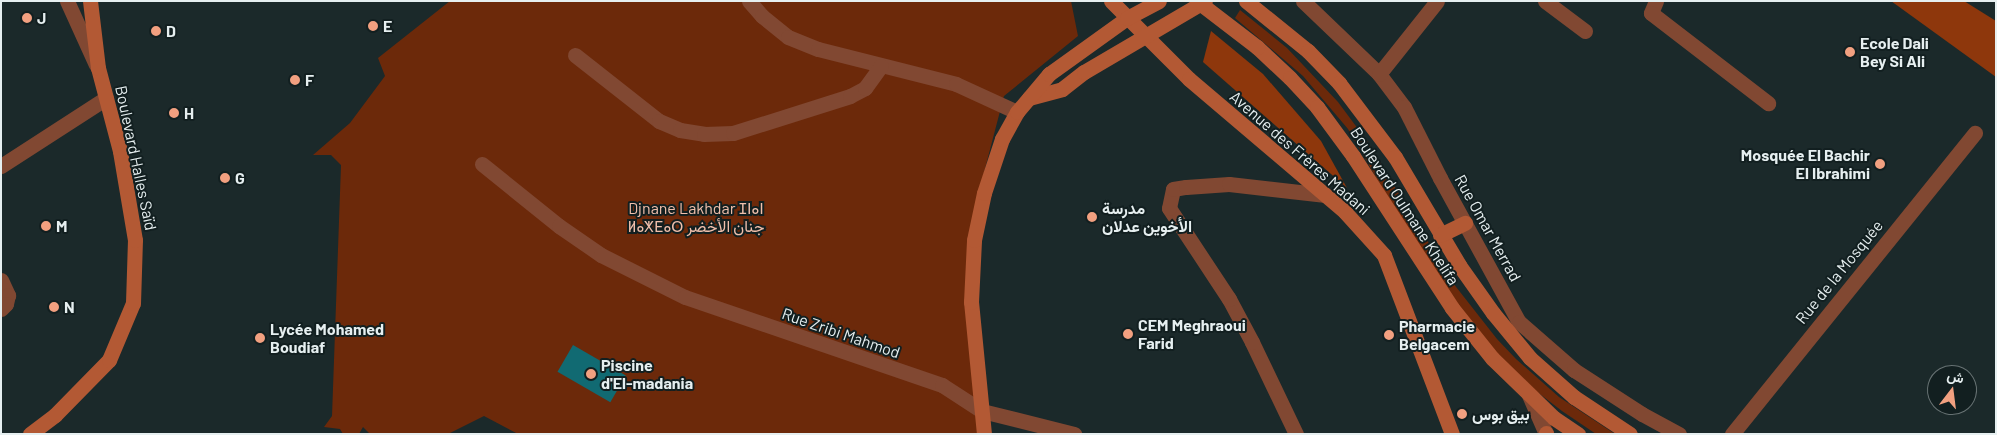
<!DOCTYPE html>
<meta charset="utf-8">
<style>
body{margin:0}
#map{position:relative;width:1997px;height:435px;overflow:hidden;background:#1b292a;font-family:Barlow,Vazirmatn,"Noto Sans Tifinagh",sans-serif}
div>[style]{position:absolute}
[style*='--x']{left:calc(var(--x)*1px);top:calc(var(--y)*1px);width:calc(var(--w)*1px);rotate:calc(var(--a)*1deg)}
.green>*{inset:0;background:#6c290a}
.forest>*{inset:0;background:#8e370c}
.water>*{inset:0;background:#116a72;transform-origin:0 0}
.street>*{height:15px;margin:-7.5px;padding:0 7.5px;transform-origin:7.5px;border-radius:7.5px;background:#814832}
.secondary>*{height:15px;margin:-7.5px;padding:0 7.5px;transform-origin:7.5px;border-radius:7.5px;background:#b35934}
.secondary-bridge>*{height:15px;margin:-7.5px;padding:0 7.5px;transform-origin:7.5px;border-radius:7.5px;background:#b35934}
.dots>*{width:14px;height:14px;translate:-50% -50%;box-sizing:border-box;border:2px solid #121f20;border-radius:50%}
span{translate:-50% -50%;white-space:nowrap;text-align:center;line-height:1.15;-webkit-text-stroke:4px #121f20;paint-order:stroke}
.poi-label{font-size:16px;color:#e6eff0;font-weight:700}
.left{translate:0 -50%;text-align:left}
.right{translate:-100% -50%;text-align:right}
.street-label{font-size:16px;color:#e6eff0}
.park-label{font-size:16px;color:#f0bfab}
.frame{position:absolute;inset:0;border:2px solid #e6eff0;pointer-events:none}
.north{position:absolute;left:1927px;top:365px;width:50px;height:50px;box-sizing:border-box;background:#121f20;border:1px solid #677273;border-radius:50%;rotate:15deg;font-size:14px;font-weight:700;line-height:20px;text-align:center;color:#e6eff0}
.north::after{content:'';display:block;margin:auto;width:18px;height:22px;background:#f2a080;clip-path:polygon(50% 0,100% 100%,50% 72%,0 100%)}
</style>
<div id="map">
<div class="green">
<div style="clip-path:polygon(450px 1px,1071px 1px,1078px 36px,1004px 96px,976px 203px,965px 296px,989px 434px,518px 434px,484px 416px,448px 434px,370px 434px,363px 427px,359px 434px,343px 434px,340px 429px,324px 427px,332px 416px,341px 165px,331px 155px,313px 155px,350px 123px,385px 76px,378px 58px)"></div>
<div style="clip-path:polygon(1240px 10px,1287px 48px,1338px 102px,1367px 141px,1453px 283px,1497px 339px,1516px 359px,1559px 397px,1615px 434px,1596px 434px,1562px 411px,1536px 391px,1484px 340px,1461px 311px,1391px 203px,1348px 129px,1303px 76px,1235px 18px)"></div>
</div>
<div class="forest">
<div style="clip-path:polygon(1891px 1px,1964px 1px,1996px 21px,1996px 77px)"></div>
<div style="clip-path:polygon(1211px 31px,1263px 74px,1321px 141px,1347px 188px,1203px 62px)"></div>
</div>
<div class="water">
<div style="left:573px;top:345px;width:61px;height:31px;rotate:30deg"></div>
</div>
<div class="street">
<div style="--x:67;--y:1;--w:70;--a:65.6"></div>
<div style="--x:749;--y:1;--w:20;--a:49"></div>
<div style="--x:762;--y:16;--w:33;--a:39"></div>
<div style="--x:788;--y:37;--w:32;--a:22"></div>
<div style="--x:818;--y:49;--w:142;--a:14.2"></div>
<div style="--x:956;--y:84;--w:67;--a:24.7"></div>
<div style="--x:1303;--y:1;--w:105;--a:43.8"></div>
<div style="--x:1379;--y:74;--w:41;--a:52.9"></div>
<div style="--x:1404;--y:107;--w:80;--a:63.1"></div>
<div style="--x:1440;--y:178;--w:164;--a:61.3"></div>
<div style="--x:1519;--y:322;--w:73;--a:41.1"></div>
<div style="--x:1574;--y:370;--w:81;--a:32.9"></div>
<div style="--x:1642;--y:414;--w:42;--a:28.4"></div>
<div style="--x:1545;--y:1;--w:50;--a:36.9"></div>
<div style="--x:1656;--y:1;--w:13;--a:113"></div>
<div style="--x:1651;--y:13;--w:148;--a:37.6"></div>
<div style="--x:575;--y:55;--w:107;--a:38.2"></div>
<div style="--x:659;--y:121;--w:23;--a:23"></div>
<div style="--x:680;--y:130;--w:24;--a:9"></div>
<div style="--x:704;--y:134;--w:29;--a:-2"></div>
<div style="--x:733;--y:133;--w:123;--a:-17.5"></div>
<div style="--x:850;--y:96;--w:17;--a:-28"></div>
<div style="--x:865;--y:88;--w:27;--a:-54"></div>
<div style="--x:1379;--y:74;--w:93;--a:-51.5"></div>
<div style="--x:482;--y:164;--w:99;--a:38.8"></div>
<div style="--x:559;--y:226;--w:51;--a:34.6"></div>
<div style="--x:601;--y:255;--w:94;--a:26.6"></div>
<div style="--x:685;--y:297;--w:272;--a:18.9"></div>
<div style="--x:942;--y:385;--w:48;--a:33"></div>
<div style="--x:982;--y:411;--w:95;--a:14"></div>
<div style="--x:1;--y:166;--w:125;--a:-32.9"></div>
<div style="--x:1;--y:280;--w:17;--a:65"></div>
<div style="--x:8;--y:295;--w:9;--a:103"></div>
<div style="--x:6;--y:304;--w:7;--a:135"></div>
<div style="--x:1529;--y:395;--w:43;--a:66.4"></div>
<div style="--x:1296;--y:434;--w:102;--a:-115.6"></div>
<div style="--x:1252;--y:342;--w:49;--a:-118.1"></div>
<div style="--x:1229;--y:299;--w:109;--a:-123.4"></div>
<div style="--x:1169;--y:208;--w:19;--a:-78"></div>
<div style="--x:1173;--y:189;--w:13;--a:-9"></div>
<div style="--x:1186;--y:187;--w:43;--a:-4"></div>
<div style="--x:1229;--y:184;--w:97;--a:6.5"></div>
<div style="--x:1732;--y:434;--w:387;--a:-51.1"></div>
</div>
<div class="secondary">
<div style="--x:1111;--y:1;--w:110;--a:45"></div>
<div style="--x:1189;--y:79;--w:205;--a:40.4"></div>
<div style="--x:1345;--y:212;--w:58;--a:47.8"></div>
<div style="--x:1384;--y:255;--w:191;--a:69.2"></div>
<div style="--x:1246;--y:1;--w:80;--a:38.9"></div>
<div style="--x:1308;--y:51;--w:45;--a:45.9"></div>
<div style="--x:1339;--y:83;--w:93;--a:52.9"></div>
<div style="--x:1395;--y:157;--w:126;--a:59.3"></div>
<div style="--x:1459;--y:265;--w:59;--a:54.7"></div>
<div style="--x:1493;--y:313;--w:58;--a:50.6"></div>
<div style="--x:1530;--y:358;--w:59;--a:41.6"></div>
<div style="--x:1574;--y:397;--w:67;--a:33.5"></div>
<div style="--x:1257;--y:47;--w:45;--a:43.2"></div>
<div style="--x:1290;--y:78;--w:40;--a:47"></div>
<div style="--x:1317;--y:107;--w:61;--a:53.7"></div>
<div style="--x:1353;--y:156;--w:181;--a:56.9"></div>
<div style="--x:1452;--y:308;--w:64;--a:51.3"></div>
<div style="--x:1492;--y:358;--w:86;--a:44.1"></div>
<div style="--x:1554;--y:418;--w:29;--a:34"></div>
<div style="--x:1029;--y:98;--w:34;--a:-15"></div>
<div style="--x:1062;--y:89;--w:28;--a:-38"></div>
<div style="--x:1084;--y:72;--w:140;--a:-30.4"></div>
<div style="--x:1440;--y:235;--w:28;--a:-26"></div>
<div style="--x:30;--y:434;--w:31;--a:-37"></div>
<div style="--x:55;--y:415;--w:77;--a:-45.5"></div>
<div style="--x:109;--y:360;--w:62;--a:-67.2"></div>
<div style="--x:133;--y:303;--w:63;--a:-88.2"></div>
<div style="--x:135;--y:240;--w:90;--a:-99.6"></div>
<div style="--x:120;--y:151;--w:86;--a:-104.8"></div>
<div style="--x:98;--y:68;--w:67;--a:-96.8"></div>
<div style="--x:984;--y:434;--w:133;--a:-95.6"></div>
<div style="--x:971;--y:302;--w:62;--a:-87.2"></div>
<div style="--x:974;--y:240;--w:48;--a:-78"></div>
<div style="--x:984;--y:193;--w:57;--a:-71.6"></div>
<div style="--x:1002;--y:139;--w:31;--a:-61"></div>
<div style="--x:1017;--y:112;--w:50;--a:-49.9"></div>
<div style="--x:1049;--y:74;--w:96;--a:-35.7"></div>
<div style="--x:1127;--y:18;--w:36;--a:-28"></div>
<div style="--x:1546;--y:434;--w:1;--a:-90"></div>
</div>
<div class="secondary-bridge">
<div style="--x:1197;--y:1;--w:76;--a:37.5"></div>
</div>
<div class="dots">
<div style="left:27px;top:18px;background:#f2a080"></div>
<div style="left:373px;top:26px;background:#f2a080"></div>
<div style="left:156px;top:31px;background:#f2a080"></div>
<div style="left:1850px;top:52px;background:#f2a080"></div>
<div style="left:295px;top:80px;background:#f2a080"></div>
<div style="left:174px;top:113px;background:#f2a080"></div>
<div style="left:1880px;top:164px;background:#f2a080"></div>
<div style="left:225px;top:178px;background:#f2a080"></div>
<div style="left:1092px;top:217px;background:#f2a080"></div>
<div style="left:46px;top:226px;background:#f2a080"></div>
<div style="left:54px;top:307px;background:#f2a080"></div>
<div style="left:1128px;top:334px;background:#f2a080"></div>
<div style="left:1389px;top:335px;background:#f2a080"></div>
<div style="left:260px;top:338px;background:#f2a080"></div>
<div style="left:591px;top:374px;background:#f2a080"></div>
<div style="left:1462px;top:414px;background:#f2a080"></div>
</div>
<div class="poi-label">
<span class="left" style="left:37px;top:18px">J</span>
<span class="left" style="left:383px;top:26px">E</span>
<span class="left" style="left:166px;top:31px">D</span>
<span class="left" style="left:1860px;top:52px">Ecole Dali<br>Bey Si Ali</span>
<span class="left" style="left:305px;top:80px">F</span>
<span class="left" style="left:184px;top:113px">H</span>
<span class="right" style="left:1870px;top:164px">Mosquée El Bachir<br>El Ibrahimi</span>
<span class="left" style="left:235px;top:178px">G</span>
<span class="left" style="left:1102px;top:217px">مدرسة<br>الأخوين عدلان</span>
<span class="left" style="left:56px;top:226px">M</span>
<span class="left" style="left:64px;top:307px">N</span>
<span class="left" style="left:1138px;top:334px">CEM Meghraoui<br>Farid</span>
<span class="left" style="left:1399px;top:335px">Pharmacie<br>Belgacem</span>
<span class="left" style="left:270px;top:338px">Lycée Mohamed<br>Boudiaf</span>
<span class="left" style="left:601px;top:374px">Piscine<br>d'El-madania</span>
<span class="left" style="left:1472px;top:414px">بيق بوس</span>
</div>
<div class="street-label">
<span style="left:1300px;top:153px;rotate:41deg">Avenue des Frères Madani</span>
<span style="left:136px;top:158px;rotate:78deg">Boulevard Halles Saïd</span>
<span style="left:1405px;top:206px;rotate:57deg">Boulevard Oulmane Khelifa</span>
<span style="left:1488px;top:228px;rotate:61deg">Rue Omar Merrad</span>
<span style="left:1839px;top:272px;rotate:-51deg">Rue de la Mosquée</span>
<span style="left:841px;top:333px;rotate:19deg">Rue Zribi Mahmod</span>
</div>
<div class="park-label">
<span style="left:696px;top:217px">Djnane Lakhdar ⵊⵏⴰⵏ<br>ⵍⴰⵅⴹⴰⵔ جنان الأخضر</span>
</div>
<div class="frame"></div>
<div class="north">ش</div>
</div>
